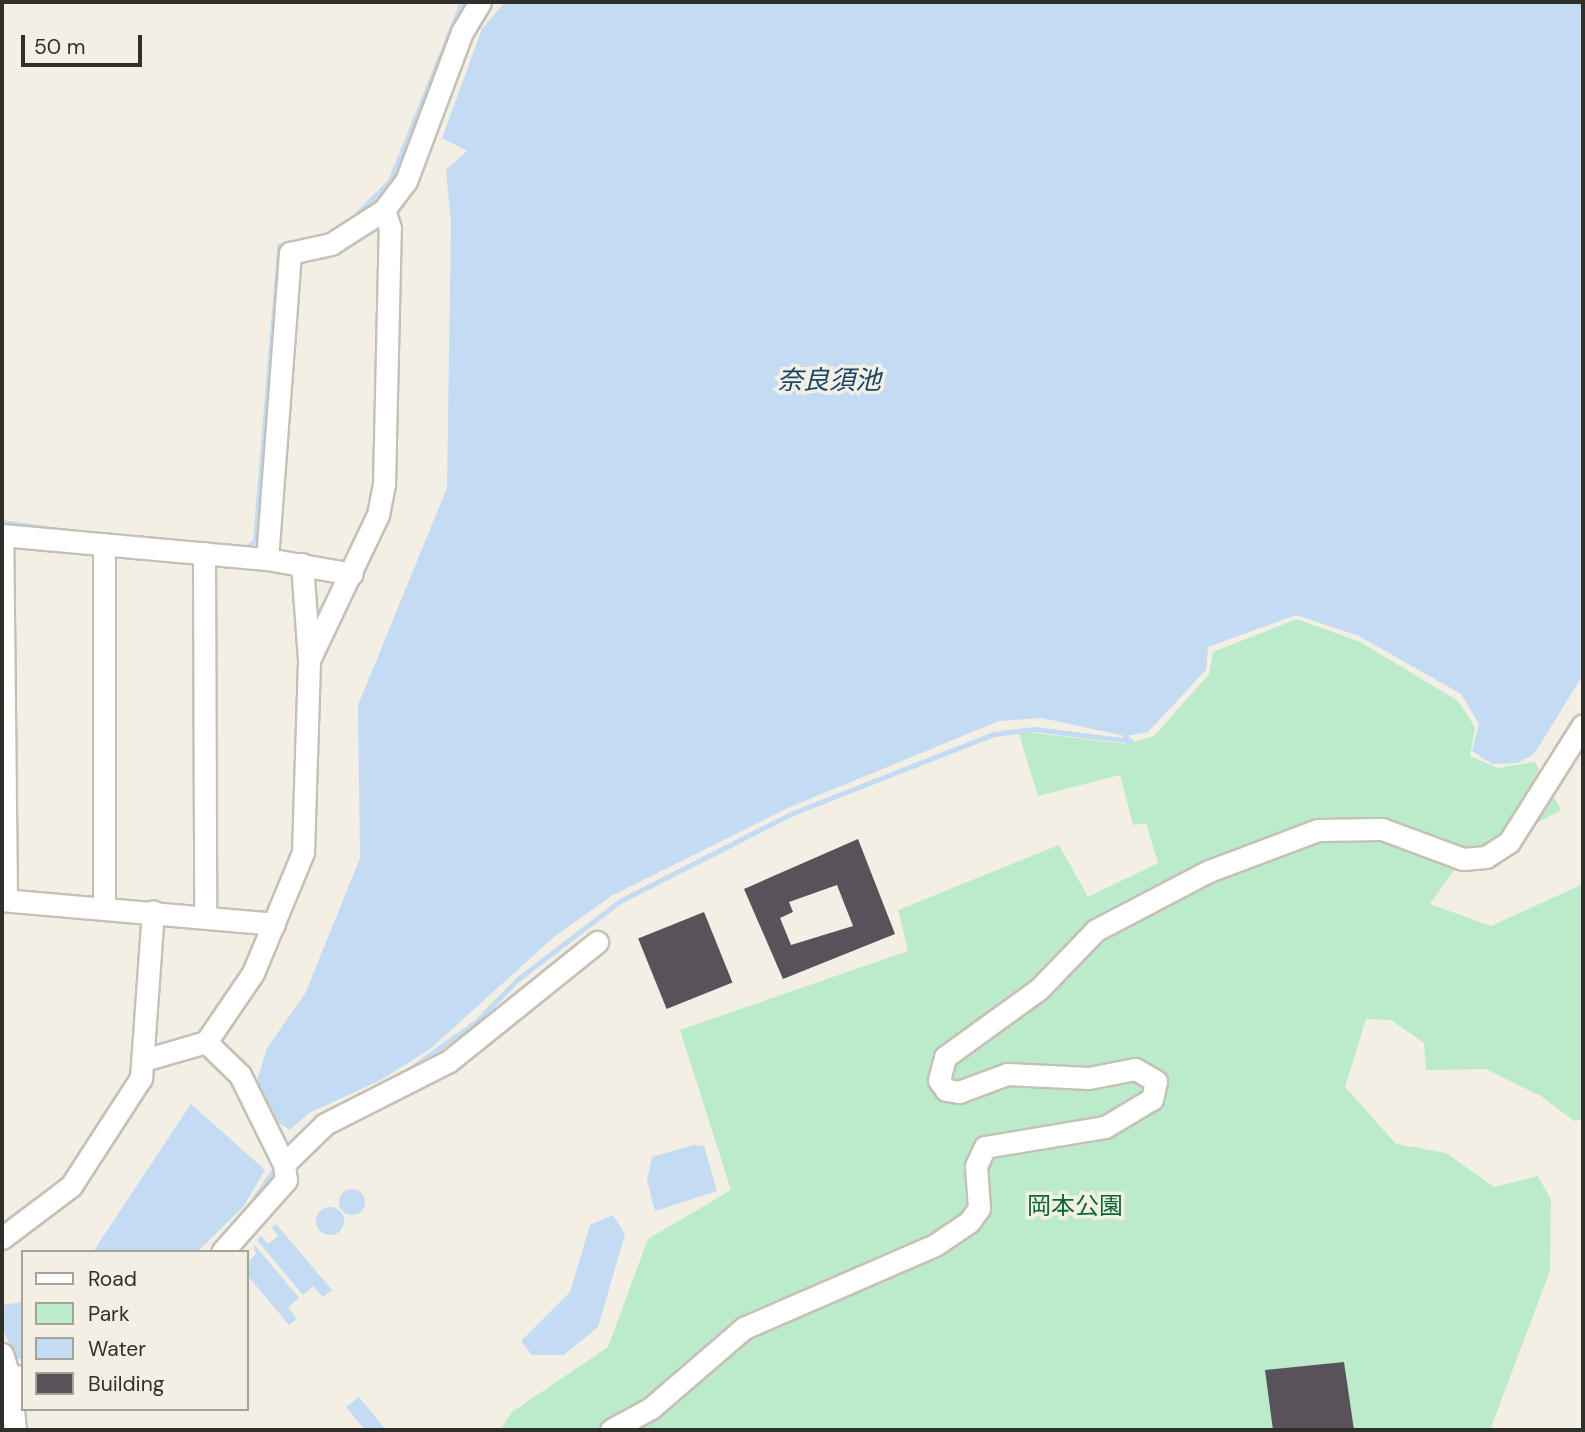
<!DOCTYPE html>
<meta charset="utf-8">
<style>
body{margin:0}
#map{position:relative;width:1585px;height:1432px;overflow:hidden;background:#f3efe4;font-family:"DM Sans","Noto Sans JP",sans-serif}
div>[style]{position:absolute}
[style*='--x']{left:calc(var(--x)*1px);top:calc(var(--y)*1px);width:calc(var(--w)*1px);rotate:calc(var(--a)*1deg)}
.green>*{inset:0;background:#bcebcb}
.water>*{inset:0;background:#c3dbf3}
.round{border-radius:50%}
.stream>*{height:5px;margin:-2.5px;padding:0 2.5px;transform-origin:2.5px;border-radius:2.5px;background:#c3dbf3}
.building>*{inset:0;background:#59525a;transform-origin:0 0}
.roads{filter:drop-shadow(2px 0 #c5c1b6) drop-shadow(-2px 0 #c5c1b6) drop-shadow(0 2px #c5c1b6) drop-shadow(0 -2px #c5c1b6)}
.minor>*{height:21px;margin:-10.5px;padding:0 10.5px;transform-origin:10.5px;border-radius:10.5px;background:#fff}
span{translate:-50% -50%;white-space:nowrap;text-align:center;line-height:1.15;-webkit-text-stroke:7px #f3efe4;paint-order:stroke}
.park-label{font-size:24px;color:#0b673a}
.water-label{font-size:26px;color:#174469;font-style:italic}
.frame{position:absolute;inset:0;border:4px solid #312f2b;pointer-events:none}
.legend{position:absolute;left:21px;top:1250px;width:228px;height:161px;box-sizing:border-box;background:#f3efe4;border:2px solid #a5a29a;margin:0;padding:9px 12px;list-style:none;font-size:21px;color:#312f2b}
.legend li{display:flex;align-items:center;gap:14px;height:35px}
.legend b{width:35px;border:2px solid #a5a29a}
.scale{position:absolute;left:21px;top:35px;width:121px;height:32px;box-sizing:border-box;border:4px solid #312f2b;border-top:0;padding-left:9px;font-size:21px;line-height:24px;white-space:nowrap;color:#312f2b;-webkit-text-stroke:5px #f3efe4;paint-order:stroke}
</style>
<div id="map">
<div class="green">
<div style="clip-path:polygon(1297px 619px,1360px 642px,1458px 701px,1475px 727px,1470px 756px,1498px 768px,1535px 762px,1561px 810px,1458px 865px,1430px 904px,1491px 926px,1583px 884px,1583px 1119px,1574px 1121px,1541px 1096px,1486px 1069px,1426px 1070px,1424px 1043px,1391px 1020px,1366px 1019px,1345px 1087px,1396px 1144px,1446px 1153px,1494px 1187px,1538px 1176px,1551px 1200px,1550px 1271px,1490px 1430px,500px 1430px,512px 1412px,608px 1347px,648px 1239px,731px 1190px,680px 1030px,908px 951px,898px 910px,1059px 845px,1088px 897px,1158px 863px,1146px 823px,1133px 825px,1120px 775px,1038px 796px,1018px 731px,1125px 744px,1154px 736px,1209px 674px,1213px 652px)"></div>
</div>
<div class="water">
<div style="clip-path:polygon(505px 2px,1583px 2px,1583px 675px,1534px 754px,1518px 763px,1492px 764px,1472px 751px,1479px 724px,1461px 694px,1359px 636px,1296px 615px,1208px 647px,1206px 670px,1148px 732px,1125px 736px,1042px 718px,999px 721px,790px 807px,613px 895px,555px 936px,430px 1049px,379px 1081px,309px 1113px,290px 1130px,268px 1116px,257px 1081px,267px 1048px,305px 994px,360px 858px,358px 705px,447px 488px,451px 222px,446px 170px,467px 151px,442px 138px,482px 29px)"></div>
<div style="clip-path:polygon(191px 1104px,265px 1170px,243px 1207px,197px 1252px,93px 1252px)"></div>
<div style="clip-path:polygon(693px 1145px,704px 1146px,717px 1191px,655px 1211px,647px 1180px,652px 1157px)"></div>
<div class="round" style="left:339px;top:1189px;width:26px;height:26px"></div>
<div class="round" style="left:316px;top:1207px;width:28px;height:28px"></div>
<div style="clip-path:polygon(613px 1215px,625px 1234px,598px 1327px,564px 1355px,532px 1355px,521px 1341px,570px 1292px,590px 1225px)"></div>
<div style="clip-path:polygon(276px 1224px,332px 1290px,323px 1297px,313px 1286px,303px 1295px,257px 1240px,261px 1236px,268px 1244px,278px 1236px,272px 1228px)"></div>
<div style="clip-path:polygon(253px 1243px,299px 1298px,288px 1307px,297px 1319px,289px 1325px,247px 1275px,247px 1263px,256px 1254px)"></div>
<div style="clip-path:polygon(23px 1302px,23px 1359px,15px 1359px,2px 1326px,2px 1305px)"></div>
<div style="clip-path:polygon(359px 1397px,386px 1430px,365px 1430px,346px 1407px)"></div>
</div>
<div class="stream">
<div style="--x:352;--y:219;--w:54;--a:-45"></div>
<div style="--x:390;--y:181;--w:193;--a:-68.1"></div>
<div style="--x:2;--y:522;--w:80;--a:7.9"></div>
<div style="--x:244;--y:549;--w:14;--a:-36"></div>
<div style="--x:255;--y:541;--w:296;--a:-85.3"></div>
<div style="--x:279;--y:246;--w:10;--a:-6"></div>
<div style="--x:404;--y:1073;--w:88;--a:-35.3"></div>
<div style="--x:476;--y:1022;--w:60;--a:-45.7"></div>
<div style="--x:518;--y:979;--w:128;--a:-37.4"></div>
<div style="--x:620;--y:901;--w:194;--a:-27"></div>
<div style="--x:793;--y:813;--w:216;--a:-21.5"></div>
<div style="--x:994;--y:734;--w:40;--a:-7.1"></div>
<div style="--x:1034;--y:729;--w:97;--a:7.1"></div>
<div style="--x:1130;--y:741;--w:7;--a:-135"></div>
<div style="--x:290;--y:1144;--w:42;--a:-43.1"></div>
<div style="--x:248;--y:1208;--w:48;--a:-56"></div>
</div>
<div class="building">
<div style="clip-path:polygon(evenodd,858px 839px,895px 934px,783px 979px,744px 889px,858px 839px,837px 885px,853px 926px,791px 945px,780px 918px,793px 912px,789px 902px,837px 885px)"></div>
<div style="left:704px;top:912px;width:76px;height:71px;rotate:68deg"></div>
<div style="clip-path:polygon(1344px 1362px,1354px 1430px,1273px 1430px,1265px 1370px)"></div>
</div>
<div class="roads">
<div class="minor">
<div style="--x:104;--y:544;--w:363;--a:90"></div>
<div style="--x:204;--y:553;--w:362;--a:89.8"></div>
<div style="--x:267;--y:559;--w:307;--a:-85.7"></div>
<div style="--x:290;--y:253;--w:42;--a:-12.4"></div>
<div style="--x:331;--y:244;--w:63;--a:-32.7"></div>
<div style="--x:302;--y:564;--w:96;--a:85.8"></div>
<div style="--x:2;--y:900;--w:273;--a:5"></div>
<div style="--x:6;--y:900;--w:365;--a:-90.6"></div>
<div style="--x:2;--y:535;--w:266;--a:5.2"></div>
<div style="--x:267;--y:559;--w:86;--a:10"></div>
<div style="--x:206;--y:1042;--w:83;--a:-55.7"></div>
<div style="--x:253;--y:973;--w:131;--a:-67.5"></div>
<div style="--x:303;--y:852;--w:192;--a:-88.2"></div>
<div style="--x:309;--y:660;--w:161;--a:-64.6"></div>
<div style="--x:378;--y:515;--w:32;--a:-79"></div>
<div style="--x:384;--y:484;--w:256;--a:-88.7"></div>
<div style="--x:390;--y:228;--w:19;--a:-108"></div>
<div style="--x:384;--y:210;--w:36;--a:-53"></div>
<div style="--x:406;--y:181;--w:159;--a:-69.4"></div>
<div style="--x:462;--y:32;--w:35;--a:-59"></div>
<div style="--x:144;--y:1060;--w:65;--a:-16.2"></div>
<div style="--x:206;--y:1042;--w:47;--a:44.1"></div>
<div style="--x:240;--y:1075;--w:99;--a:63.7"></div>
<div style="--x:284;--y:1164;--w:16;--a:83"></div>
<div style="--x:286;--y:1180;--w:96;--a:131.6"></div>
<div style="--x:284;--y:1164;--w:57;--a:-44.3"></div>
<div style="--x:325;--y:1124;--w:139;--a:-26.9"></div>
<div style="--x:449;--y:1061;--w:190;--a:-38.8"></div>
<div style="--x:2;--y:1238;--w:86;--a:-37"></div>
<div style="--x:71;--y:1186;--w:129;--a:-57.1"></div>
<div style="--x:141;--y:1078;--w:167;--a:-85.9"></div>
<div style="--x:2;--y:1354;--w:25;--a:72"></div>
<div style="--x:15;--y:1430;--w:52;--a:-95.5"></div>
<div style="--x:10;--y:1378;--w:13;--a:-9"></div>
<div style="--x:611;--y:1430;--w:46;--a:-28.8"></div>
<div style="--x:651;--y:1408;--w:123;--a:-40.7"></div>
<div style="--x:744;--y:1328;--w:208;--a:-23.5"></div>
<div style="--x:935;--y:1245;--w:41;--a:-34.1"></div>
<div style="--x:969;--y:1222;--w:17;--a:-54"></div>
<div style="--x:979;--y:1208;--w:42;--a:-94.1"></div>
<div style="--x:976;--y:1166;--w:21;--a:-65"></div>
<div style="--x:985;--y:1147;--w:122;--a:-9.5"></div>
<div style="--x:1105;--y:1127;--w:55;--a:-30.8"></div>
<div style="--x:1152;--y:1099;--w:18;--a:-77"></div>
<div style="--x:1156;--y:1081;--w:24;--a:-150"></div>
<div style="--x:1135;--y:1069;--w:47;--a:168.9"></div>
<div style="--x:1089;--y:1078;--w:82;--a:-177.2"></div>
<div style="--x:1007;--y:1074;--w:51;--a:159.4"></div>
<div style="--x:959;--y:1092;--w:13;--a:-171"></div>
<div style="--x:946;--y:1090;--w:12;--a:-125"></div>
<div style="--x:939;--y:1080;--w:24;--a:-75"></div>
<div style="--x:945;--y:1057;--w:116;--a:-35.9"></div>
<div style="--x:1039;--y:989;--w:82;--a:-46"></div>
<div style="--x:1096;--y:930;--w:127;--a:-27.6"></div>
<div style="--x:1209;--y:871;--w:116;--a:-20.6"></div>
<div style="--x:1318;--y:830;--w:64;--a:-0.9"></div>
<div style="--x:1382;--y:829;--w:86;--a:20.3"></div>
<div style="--x:1463;--y:859;--w:23;--a:-5"></div>
<div style="--x:1486;--y:857;--w:27;--a:-33"></div>
<div style="--x:1509;--y:842;--w:138;--a:-57.7"></div>
</div>
</div>
<div class="park-label">
<span style="left:1075px;top:1206px">岡本公園</span>
</div>
<div class="water-label">
<span style="left:829px;top:381px">奈良須池</span>
</div>
<div class="frame"></div>
<ul class="legend">
<li><b style="height:9px;background:#fff"></b>Road</li>
<li><b style="height:19px;background:#bcebcb"></b>Park</li>
<li><b style="height:19px;background:#c3dbf3"></b>Water</li>
<li><b style="height:19px;background:#59525a"></b>Building</li>
</ul>
<div class="scale">50 m</div>
</div>
